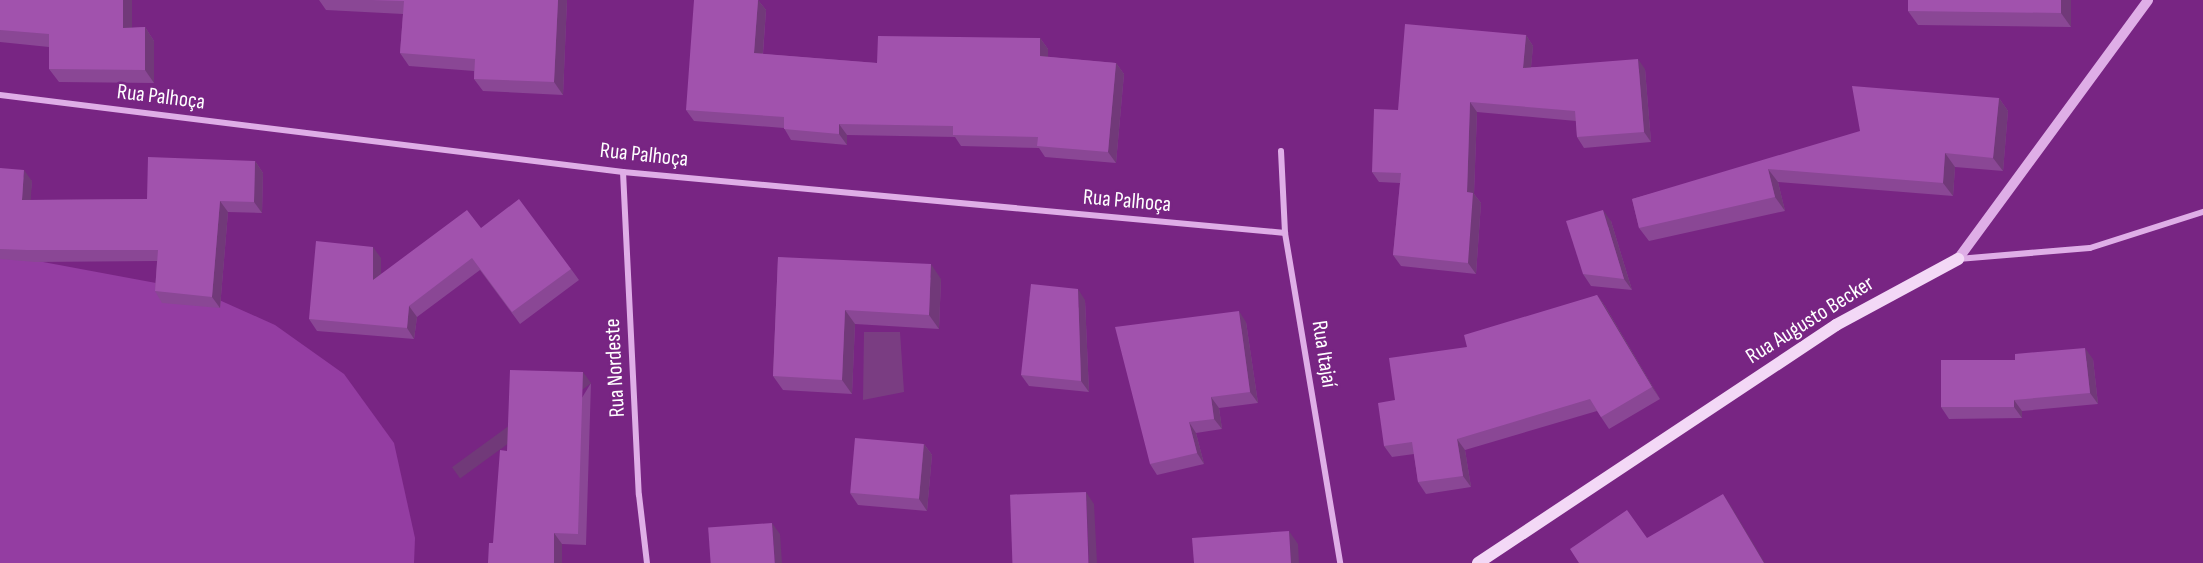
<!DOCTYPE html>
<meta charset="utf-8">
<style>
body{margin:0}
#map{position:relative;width:2203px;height:563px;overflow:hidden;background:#782583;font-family:"Sofia Sans Condensed",sans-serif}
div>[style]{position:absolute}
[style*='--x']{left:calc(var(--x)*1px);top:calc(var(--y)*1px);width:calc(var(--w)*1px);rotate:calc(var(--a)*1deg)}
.green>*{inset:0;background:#943da2}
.water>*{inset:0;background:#7a3d82}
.minor>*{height:6px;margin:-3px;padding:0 3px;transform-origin:3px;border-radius:3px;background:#dfaee7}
.tertiary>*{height:10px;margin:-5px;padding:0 5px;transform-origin:5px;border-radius:5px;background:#dfaee7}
.secondary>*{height:12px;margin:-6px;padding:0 6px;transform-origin:6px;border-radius:6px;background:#f3d8f6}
.wall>*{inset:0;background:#8a4795}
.shaded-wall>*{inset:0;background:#713979;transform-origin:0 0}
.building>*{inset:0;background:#a152ad;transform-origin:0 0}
span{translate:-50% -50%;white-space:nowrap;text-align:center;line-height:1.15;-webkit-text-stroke:5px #782583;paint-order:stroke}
.street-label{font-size:22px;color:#fff}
</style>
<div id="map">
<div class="green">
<div style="clip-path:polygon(0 254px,199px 291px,275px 325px,344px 374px,394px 443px,415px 538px,414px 563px,0 563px)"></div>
</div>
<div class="water">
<div style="clip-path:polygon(864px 332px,900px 332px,904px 392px,863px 400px)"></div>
</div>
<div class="minor">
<div style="--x:0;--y:95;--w:628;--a:7.05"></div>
<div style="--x:623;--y:172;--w:665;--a:5.26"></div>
<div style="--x:1281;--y:151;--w:82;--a:87.2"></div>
<div style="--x:1285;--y:233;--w:335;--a:80.5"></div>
<div style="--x:623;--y:172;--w:323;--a:87.2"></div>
<div style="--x:639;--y:495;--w:68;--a:83.3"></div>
<div style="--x:1958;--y:259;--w:132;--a:-4.8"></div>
<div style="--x:2090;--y:248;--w:119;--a:-17.7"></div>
</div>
<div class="tertiary">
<div style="--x:1958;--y:259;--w:321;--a:-53.7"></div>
</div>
<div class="secondary">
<div style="--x:1478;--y:563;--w:430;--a:-33.6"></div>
<div style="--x:1836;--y:325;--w:139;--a:-28.4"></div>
</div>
<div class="wall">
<div style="clip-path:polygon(0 0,132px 0,132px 28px,145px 27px,154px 41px,154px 83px,59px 82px,49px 69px,49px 47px,0 42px)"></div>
<div style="clip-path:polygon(319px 0,567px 0,563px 95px,483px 91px,474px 79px,474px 71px,409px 66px,400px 53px,403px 14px,326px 10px)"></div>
<div style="clip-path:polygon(758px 0,766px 10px,763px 54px,877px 63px,1040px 38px,1048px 49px,1048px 57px,1116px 63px,1124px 74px,1116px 163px,1045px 157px,1039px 148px,961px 146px,955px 137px,847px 135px,847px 145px,791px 140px,784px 128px,694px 121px,686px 110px)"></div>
<div style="clip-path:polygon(1908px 0,2071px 0,2071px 27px,1918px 25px,1908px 11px)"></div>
<div style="clip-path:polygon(1526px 35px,1533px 46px,1531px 67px,1645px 69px,1651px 142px,1584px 148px,1577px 137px,1576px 121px,1477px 112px,1474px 194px,1481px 203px,1476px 274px,1401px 266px,1393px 255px,1400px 183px,1379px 182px,1372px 172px,1398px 110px)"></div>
<div style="clip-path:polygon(1999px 98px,2008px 111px,2003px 171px,1955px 167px,1953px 196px,1778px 182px,1785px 211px,1649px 241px,1639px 228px,1632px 199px)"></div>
<div style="clip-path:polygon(255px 161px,263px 173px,262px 213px,228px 212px,220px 308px,162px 303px,155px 291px,157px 261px,35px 262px,0 259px,0 168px,32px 181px,30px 200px,147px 199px)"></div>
<div style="clip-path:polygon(1611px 221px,1632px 290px,1591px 286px,1583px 274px)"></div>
<div style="clip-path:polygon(481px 228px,571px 269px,579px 280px,520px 324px,480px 270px,417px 317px,414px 339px,317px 331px,309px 319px,381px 258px,381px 274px)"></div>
<div style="clip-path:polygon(778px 257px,941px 279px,939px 329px,855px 324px,852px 394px,783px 390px,773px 376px)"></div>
<div style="clip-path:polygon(1597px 295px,1605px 306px,1660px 399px,1609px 429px,1597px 411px,1465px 450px,1471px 487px,1426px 494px,1418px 482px,1414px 454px,1392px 457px,1384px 446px,1395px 400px,1467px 347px)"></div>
<div style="clip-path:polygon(1085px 300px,1089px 392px,1029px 386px,1021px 375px)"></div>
<div style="clip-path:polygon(1246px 322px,1258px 403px,1219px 408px,1222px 429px,1196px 433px,1204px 464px,1157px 475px,1150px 464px)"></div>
<div style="clip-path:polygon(2093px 359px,2098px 404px,2022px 411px,2022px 418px,1949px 419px,1941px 407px)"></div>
<div style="clip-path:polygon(591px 383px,586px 545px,562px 544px,562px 563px,488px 563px,493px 543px)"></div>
<div style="clip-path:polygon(924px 444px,932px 455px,927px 511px,858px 505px,850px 493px)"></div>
</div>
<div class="shaded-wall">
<div style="clip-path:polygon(123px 0,132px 0,132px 41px,123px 28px)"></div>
<div style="clip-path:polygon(558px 0,567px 0,563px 95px,554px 82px)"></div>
<div style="clip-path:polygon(758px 0,766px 10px,762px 64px,754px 53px)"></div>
<div style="clip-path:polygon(2061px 0,2071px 0,2071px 27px,2061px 13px)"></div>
<div style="clip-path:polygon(145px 27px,154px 41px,154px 83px,145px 70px)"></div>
<div style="clip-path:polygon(1526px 35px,1533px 46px,1530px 78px,1523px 68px)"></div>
<div style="clip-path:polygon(1040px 38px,1048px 49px,1048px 67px,1040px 56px)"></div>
<div style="clip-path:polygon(1638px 59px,1645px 69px,1651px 142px,1644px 132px)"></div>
<div style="clip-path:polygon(1116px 63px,1124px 74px,1116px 163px,1108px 152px)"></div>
<div style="clip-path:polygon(1999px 98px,2008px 111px,2003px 171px,1993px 158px)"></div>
<div style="clip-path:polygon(1470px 102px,1477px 112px,1474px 194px,1481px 203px,1476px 274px,1468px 263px,1467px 192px)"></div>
<div style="clip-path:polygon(839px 124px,847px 135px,847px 145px,839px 134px)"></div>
<div style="clip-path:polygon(1945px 153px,1955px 167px,1953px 196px,1943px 183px)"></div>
<div style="clip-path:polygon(255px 161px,263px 173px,262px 213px,254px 202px)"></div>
<div style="clip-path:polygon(1768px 169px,1778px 182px,1785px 211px,1775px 197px)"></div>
<div style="clip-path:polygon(24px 170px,32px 181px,30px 211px,22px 200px)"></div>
<div style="clip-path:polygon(220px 201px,228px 212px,220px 308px,212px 297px)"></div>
<div style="clip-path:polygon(1603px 210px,1611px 221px,1632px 290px,1624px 279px)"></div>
<div style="clip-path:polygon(373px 247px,381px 258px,381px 291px,373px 280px)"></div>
<div style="clip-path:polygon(931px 264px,941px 279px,939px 329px,929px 315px)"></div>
<div style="clip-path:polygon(1078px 289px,1085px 300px,1089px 392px,1081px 381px)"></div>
<div style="clip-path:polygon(1597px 295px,1605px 306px,1660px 399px,1652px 387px)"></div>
<div style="clip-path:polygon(409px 306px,417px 317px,414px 339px,407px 328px)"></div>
<div style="clip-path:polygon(845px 310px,855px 324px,852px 394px,842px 380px)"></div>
<div style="clip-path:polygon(1239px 311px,1246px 322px,1258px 403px,1250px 392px)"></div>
<div style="clip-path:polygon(2085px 348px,2093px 359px,2098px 404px,2090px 393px)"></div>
<div style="left:583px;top:372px;width:14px;height:162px;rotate:54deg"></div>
<div style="clip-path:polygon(1211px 397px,1219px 408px,1222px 429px,1214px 419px)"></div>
<div style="clip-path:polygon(2014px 400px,2022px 411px,2022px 418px,2014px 407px)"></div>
<div style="clip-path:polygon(1189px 422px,1196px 433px,1204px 464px,1197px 453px)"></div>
<div style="clip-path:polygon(1457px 439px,1465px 450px,1471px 487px,1463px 476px)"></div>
<div style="clip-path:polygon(924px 444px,932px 455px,927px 511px,919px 499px)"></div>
<div style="clip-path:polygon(1086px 492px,1094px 504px,1097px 563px,1089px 563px)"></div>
<div style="clip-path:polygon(1723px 494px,1731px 506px,1765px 563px,1764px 563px)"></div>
<div style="clip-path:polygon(772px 523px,780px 534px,782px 563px,775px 563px)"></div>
<div style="clip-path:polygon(1289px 531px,1298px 544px,1299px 563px,1291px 563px)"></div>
<div style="clip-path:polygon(554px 533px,562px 544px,562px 563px,554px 563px)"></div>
</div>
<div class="building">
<div style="clip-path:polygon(0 0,123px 0,123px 28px,145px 27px,145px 70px,49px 69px,49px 34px,0 30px)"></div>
<div style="clip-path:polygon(371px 0,558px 0,554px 82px,474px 79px,475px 59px,400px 53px,404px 1px)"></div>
<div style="clip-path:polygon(694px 0,758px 0,754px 53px,877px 63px,878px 36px,1040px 38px,1040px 56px,1116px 63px,1108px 152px,1037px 146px,1038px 137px,953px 135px,953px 126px,839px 124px,839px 134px,784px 129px,784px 117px,686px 110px)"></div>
<div style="clip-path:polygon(1908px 0,2061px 0,2061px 13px,1908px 11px)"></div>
<div style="clip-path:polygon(1405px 24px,1526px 35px,1523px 68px,1638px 59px,1644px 132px,1577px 137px,1575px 111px,1470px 102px,1467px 192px,1473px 193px,1468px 263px,1393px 255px,1401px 173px,1372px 172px,1374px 109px,1398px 110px)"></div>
<div style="clip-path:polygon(1852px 86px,1999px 98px,1993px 158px,1945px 153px,1943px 183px,1768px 169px,1775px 197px,1639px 228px,1632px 199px,1860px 131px)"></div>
<div style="clip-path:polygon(148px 157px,255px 161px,254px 202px,220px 201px,212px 297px,155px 291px,158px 250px,27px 250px,0 249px,0 168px,24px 170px,22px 200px,147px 199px)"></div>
<div style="clip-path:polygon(519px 199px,571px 269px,512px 312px,472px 258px,409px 306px,407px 328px,309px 319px,316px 241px,373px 247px,373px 280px,467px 210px,481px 228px)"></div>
<div style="clip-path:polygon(1603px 210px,1624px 279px,1583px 274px,1566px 221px)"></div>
<div style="clip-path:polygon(778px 257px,931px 264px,929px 315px,845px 310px,842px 380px,773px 376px)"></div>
<div style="clip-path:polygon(1031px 284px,1078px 289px,1081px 381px,1021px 375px)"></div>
<div style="clip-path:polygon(1597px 295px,1652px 387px,1601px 417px,1590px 399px,1457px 439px,1463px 476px,1418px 482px,1412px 442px,1384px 446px,1378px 403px,1395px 400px,1389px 358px,1467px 347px,1464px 335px)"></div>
<div style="clip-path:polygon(1239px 311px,1250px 392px,1211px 397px,1214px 419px,1189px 422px,1197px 453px,1150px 464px,1115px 327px)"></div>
<div style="clip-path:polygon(2085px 348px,2090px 393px,2014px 400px,2014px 407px,1941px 407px,1941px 360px,2015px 360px,2015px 354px)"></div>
<div style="clip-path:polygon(510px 370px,583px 372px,578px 534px,554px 533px,554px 563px,488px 563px,489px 543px,493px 543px,500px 450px,507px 451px)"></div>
<div style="left:855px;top:438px;width:69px;height:55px;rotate:5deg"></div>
<div style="left:1086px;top:492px;width:71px;height:76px;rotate:88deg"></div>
<div style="clip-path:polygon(1723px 494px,1764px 563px,1579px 563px,1570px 549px,1627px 510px,1647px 538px)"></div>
<div style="left:772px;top:523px;width:40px;height:64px;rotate:86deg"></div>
<div style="clip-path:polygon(1289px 531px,1291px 563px,1194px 563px,1192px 538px)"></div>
</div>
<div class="street-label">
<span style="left:161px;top:97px;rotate:7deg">Rua Palhoça</span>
<span style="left:644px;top:155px;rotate:6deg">Rua Palhoça</span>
<span style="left:1127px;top:201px;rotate:5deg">Rua Palhoça</span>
<span style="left:1810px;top:320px;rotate:-32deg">Rua Augusto Becker</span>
<span style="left:1324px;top:354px;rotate:81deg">Rua Itajaí</span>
<span style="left:615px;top:368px;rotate:-93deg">Rua Nordeste</span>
</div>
</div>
